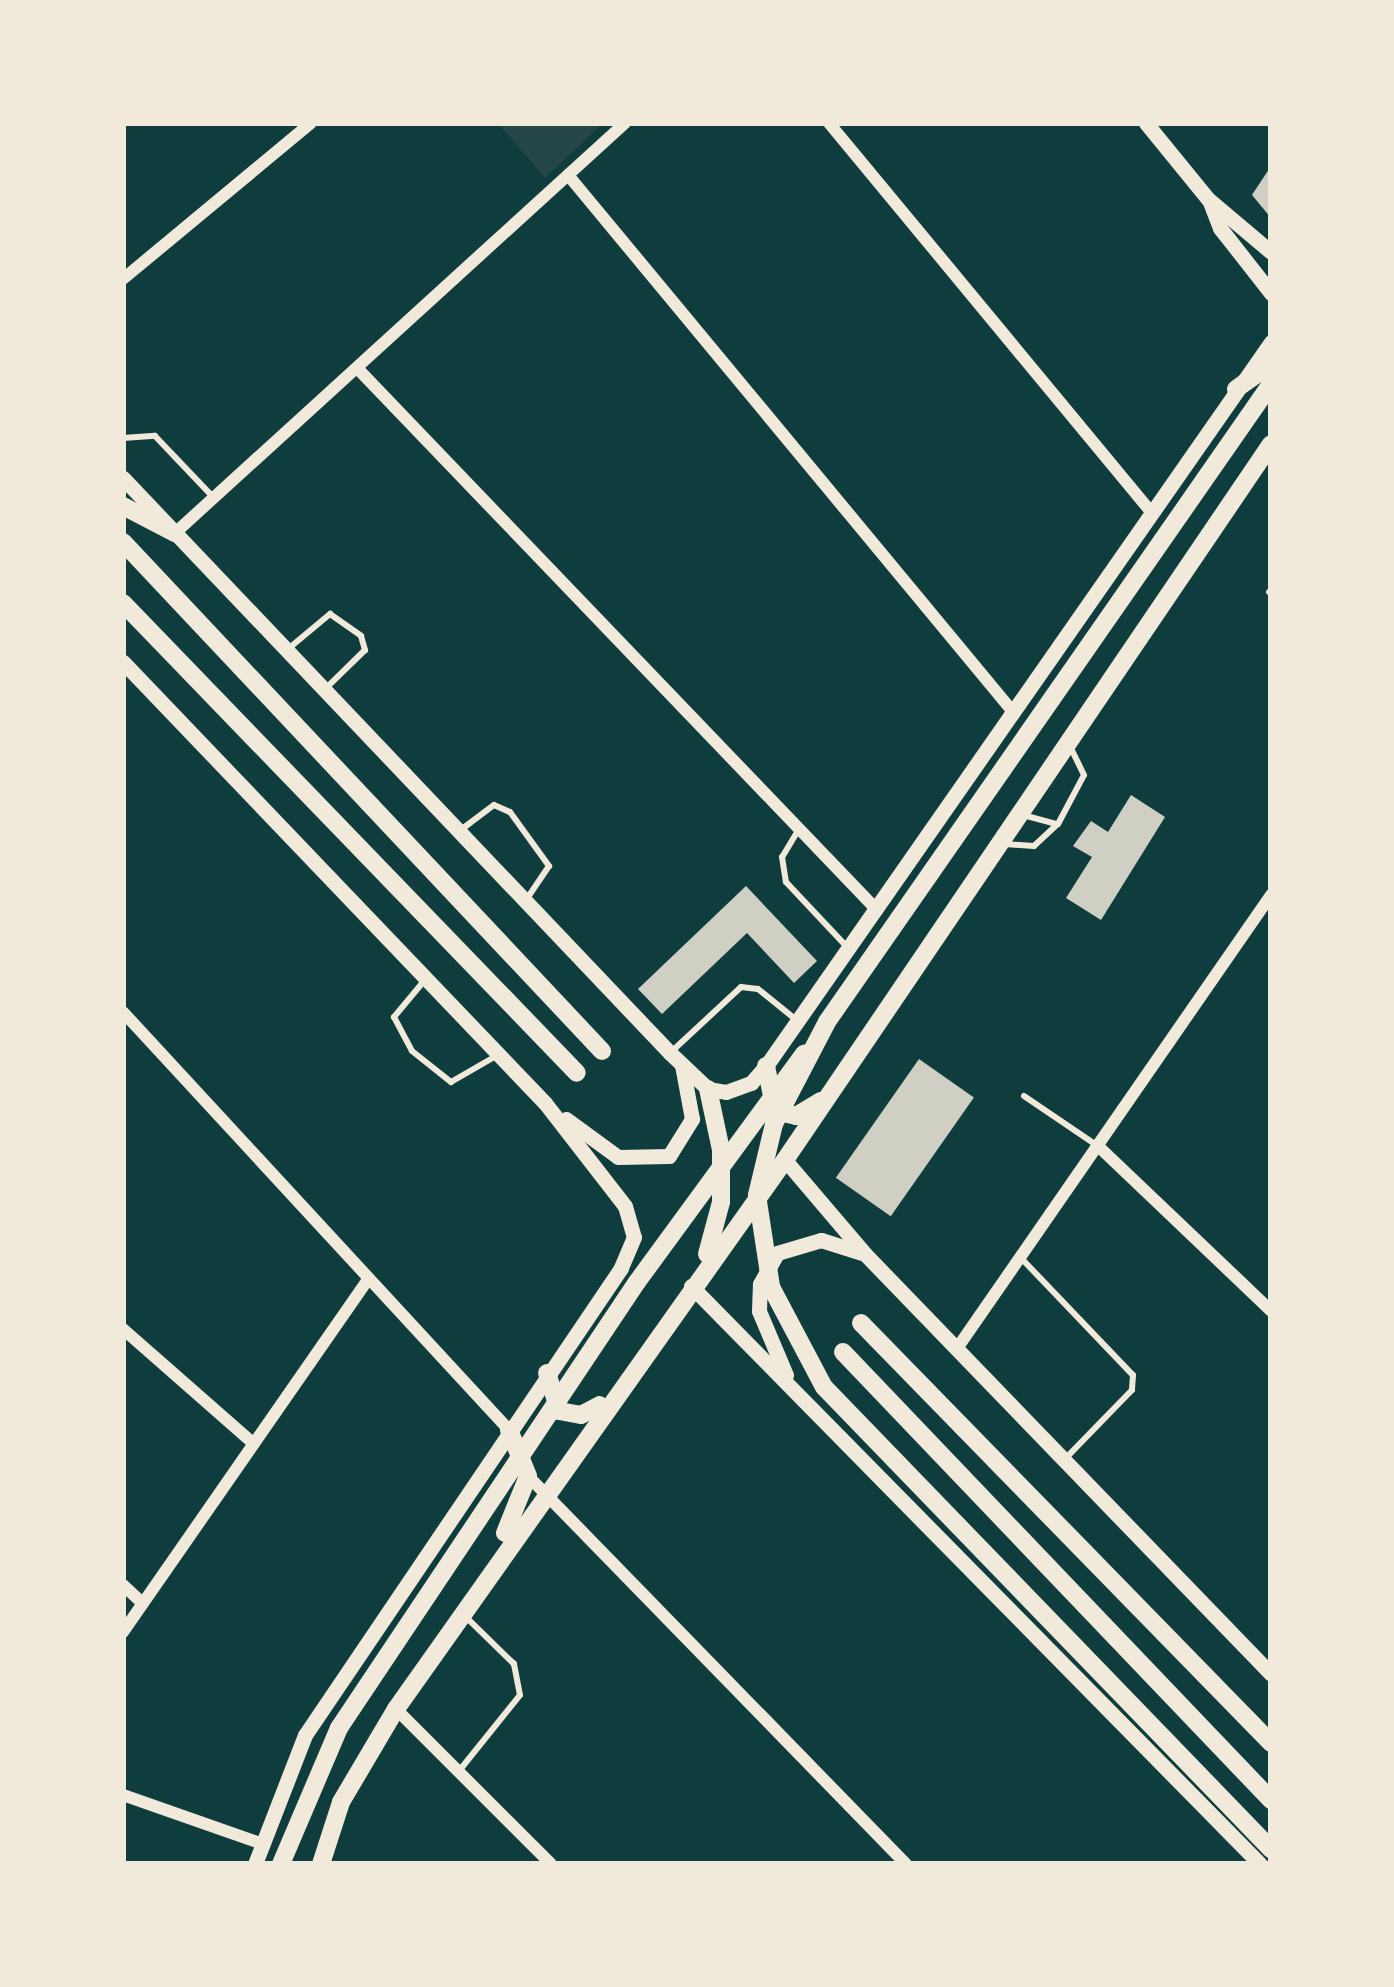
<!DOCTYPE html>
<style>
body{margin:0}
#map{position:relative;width:1394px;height:1987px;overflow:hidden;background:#0f3d3e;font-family:"Sofia Sans Condensed",sans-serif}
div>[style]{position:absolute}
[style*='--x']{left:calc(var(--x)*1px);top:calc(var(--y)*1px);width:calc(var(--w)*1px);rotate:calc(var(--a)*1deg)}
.green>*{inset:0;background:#244646}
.building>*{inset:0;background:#cfcfc3;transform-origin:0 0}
.service>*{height:6px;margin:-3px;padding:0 3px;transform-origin:3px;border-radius:3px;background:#f1e9da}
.minor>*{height:12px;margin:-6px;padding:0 6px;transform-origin:6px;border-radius:6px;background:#f1e9da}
.tertiary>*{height:15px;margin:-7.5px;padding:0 7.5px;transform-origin:7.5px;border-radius:7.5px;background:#f1e9da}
.secondary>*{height:18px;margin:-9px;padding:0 9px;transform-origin:9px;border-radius:9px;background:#f1e9da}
.primary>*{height:18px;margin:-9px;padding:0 9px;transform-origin:9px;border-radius:9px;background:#f1e9da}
span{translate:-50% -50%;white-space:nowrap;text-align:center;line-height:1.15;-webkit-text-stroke:10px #f1e9da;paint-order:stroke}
.frame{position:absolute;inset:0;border:126px solid #f1e9da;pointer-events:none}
</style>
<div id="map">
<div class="green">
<div style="clip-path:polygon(498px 123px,603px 123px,545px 178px)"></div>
</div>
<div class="building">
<div style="clip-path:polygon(1271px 166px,1271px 218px,1252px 195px)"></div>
<div style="clip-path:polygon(1131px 795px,1165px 817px,1101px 920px,1066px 898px,1092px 857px,1073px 846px,1091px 821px,1108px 832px)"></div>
<div style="clip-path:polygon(746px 886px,817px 961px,794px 983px,747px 933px,662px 1014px,638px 989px)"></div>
<div style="left:919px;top:1059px;width:67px;height:145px;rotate:35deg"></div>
</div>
<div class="service">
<div style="--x:123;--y:438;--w:32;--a:-4"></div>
<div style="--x:155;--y:436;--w:84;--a:46.4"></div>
<div style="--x:1269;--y:592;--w:2;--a:27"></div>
<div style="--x:288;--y:649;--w:55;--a:-39.8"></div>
<div style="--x:330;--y:614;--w:38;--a:35"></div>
<div style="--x:361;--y:636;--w:15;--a:74"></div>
<div style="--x:365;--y:650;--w:57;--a:135.7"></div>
<div style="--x:1023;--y:815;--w:35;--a:15"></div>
<div style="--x:462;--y:829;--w:40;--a:-37"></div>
<div style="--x:494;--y:805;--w:17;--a:24"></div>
<div style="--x:510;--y:812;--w:67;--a:54.2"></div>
<div style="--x:549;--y:866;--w:40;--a:124"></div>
<div style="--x:799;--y:829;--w:33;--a:121"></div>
<div style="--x:782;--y:857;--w:25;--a:81"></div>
<div style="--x:786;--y:882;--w:88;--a:46.8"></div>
<div style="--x:1005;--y:844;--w:29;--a:4"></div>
<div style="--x:1034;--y:846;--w:33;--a:-43"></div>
<div style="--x:1058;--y:824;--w:55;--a:-62"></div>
<div style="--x:1084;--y:775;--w:34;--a:-116"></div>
<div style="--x:424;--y:981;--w:47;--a:129.8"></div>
<div style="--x:394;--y:1017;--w:38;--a:62"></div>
<div style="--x:412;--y:1051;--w:50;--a:38.5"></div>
<div style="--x:451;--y:1082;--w:52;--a:-30"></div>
<div style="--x:670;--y:1053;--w:97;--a:-42.9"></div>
<div style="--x:741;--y:987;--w:17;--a:7"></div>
<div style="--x:758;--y:989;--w:46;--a:38.9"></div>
<div style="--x:1024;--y:1096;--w:86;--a:34.1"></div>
<div style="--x:1021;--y:1258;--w:162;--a:46.3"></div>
<div style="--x:1133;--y:1375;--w:15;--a:94"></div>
<div style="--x:1132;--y:1390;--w:96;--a:134.2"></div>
<div style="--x:459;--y:1771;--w:97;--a:-51.2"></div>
<div style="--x:520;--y:1695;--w:32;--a:-101"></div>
<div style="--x:514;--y:1664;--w:70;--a:-135.6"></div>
</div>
<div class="minor">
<div style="--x:829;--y:123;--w:506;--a:50.37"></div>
<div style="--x:568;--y:175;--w:699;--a:50.34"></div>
<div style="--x:123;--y:279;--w:244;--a:-39.7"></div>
<div style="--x:358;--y:369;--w:750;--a:46.19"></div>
<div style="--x:175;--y:533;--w:609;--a:-42.34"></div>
<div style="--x:123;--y:1012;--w:569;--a:47.28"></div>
<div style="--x:1098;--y:1146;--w:239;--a:43.6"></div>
<div style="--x:123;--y:1329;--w:174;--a:41.3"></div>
<div style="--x:958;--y:1347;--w:550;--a:-55.3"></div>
<div style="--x:528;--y:1476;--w:542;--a:45.75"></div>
<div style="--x:123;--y:1585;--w:22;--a:43"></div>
<div style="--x:123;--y:1632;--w:430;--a:-55.2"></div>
<div style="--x:396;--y:1709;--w:219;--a:45"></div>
<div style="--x:123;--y:1795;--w:145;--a:19.3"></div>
</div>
<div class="tertiary">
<div style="--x:1146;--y:123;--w:98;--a:50.8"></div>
<div style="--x:1208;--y:199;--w:82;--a:40.1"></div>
<div style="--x:1210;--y:202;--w:28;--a:69"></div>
<div style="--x:1220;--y:228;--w:83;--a:51.9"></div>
<div style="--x:123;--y:478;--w:794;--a:46.43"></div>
<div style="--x:670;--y:1053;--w:52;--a:43.5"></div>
<div style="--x:708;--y:1089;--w:18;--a:9"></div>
<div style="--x:726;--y:1092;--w:27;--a:-20"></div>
<div style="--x:751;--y:1083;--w:23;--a:-49"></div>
<div style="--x:766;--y:1066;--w:883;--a:-55.1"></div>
<div style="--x:123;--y:662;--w:610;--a:46.26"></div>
<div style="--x:545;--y:1103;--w:130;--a:52.2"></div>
<div style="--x:625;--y:1206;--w:32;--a:74"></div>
<div style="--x:634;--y:1237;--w:34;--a:113"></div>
<div style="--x:621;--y:1268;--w:564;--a:124.08"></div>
<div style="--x:305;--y:1735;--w:138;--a:111.2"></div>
<div style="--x:566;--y:1119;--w:64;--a:36.2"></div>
<div style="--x:618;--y:1157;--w:51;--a:-1.1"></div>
<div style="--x:669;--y:1156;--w:44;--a:-58.1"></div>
<div style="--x:692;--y:1119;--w:55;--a:-100.5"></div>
<div style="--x:785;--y:1160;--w:123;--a:49.6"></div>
<div style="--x:865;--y:1254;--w:584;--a:45.97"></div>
<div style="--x:691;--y:1286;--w:811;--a:45.45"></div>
<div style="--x:786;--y:1375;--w:69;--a:-112.9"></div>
<div style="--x:759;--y:1311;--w:27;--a:-88"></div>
<div style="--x:760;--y:1284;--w:35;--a:-61"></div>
<div style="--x:777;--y:1253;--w:46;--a:-16.5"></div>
<div style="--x:821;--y:1240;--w:43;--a:17.6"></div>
</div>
<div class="secondary">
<div style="--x:707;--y:1254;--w:54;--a:-74.9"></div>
<div style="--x:721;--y:1202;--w:52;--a:-90"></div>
<div style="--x:721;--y:1150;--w:62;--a:-102"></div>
<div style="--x:547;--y:1373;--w:40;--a:72"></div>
<div style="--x:559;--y:1411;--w:22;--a:10"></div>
<div style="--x:581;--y:1415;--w:21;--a:-28"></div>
<div style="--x:505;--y:1533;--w:61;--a:-68"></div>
<div style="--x:528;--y:1476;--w:50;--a:-112.4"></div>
<div style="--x:281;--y:1864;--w:148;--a:-66.9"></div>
<div style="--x:339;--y:1728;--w:536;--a:-56.25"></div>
<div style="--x:637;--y:1282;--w:283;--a:-53.8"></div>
<div style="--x:321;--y:1864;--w:65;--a:-72.1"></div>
<div style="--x:341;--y:1802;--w:108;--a:-59.4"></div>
<div style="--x:396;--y:1709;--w:673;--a:-54.68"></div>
</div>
<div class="primary">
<div style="--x:1271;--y:384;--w:777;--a:124.84"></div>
<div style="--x:827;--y:1022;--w:115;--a:117.5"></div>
<div style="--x:774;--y:1124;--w:73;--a:103.5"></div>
<div style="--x:757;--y:1195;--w:93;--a:81.3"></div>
<div style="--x:771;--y:1287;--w:113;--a:62.1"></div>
<div style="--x:824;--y:1387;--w:643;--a:45.95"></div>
<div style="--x:1236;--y:389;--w:43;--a:-35.5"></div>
<div style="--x:123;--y:506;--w:59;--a:27.4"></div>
<div style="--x:123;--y:542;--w:699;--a:46.74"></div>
<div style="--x:123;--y:603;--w:653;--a:45.99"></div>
<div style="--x:766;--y:1066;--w:46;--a:78.7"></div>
<div style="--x:775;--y:1111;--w:22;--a:13"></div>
<div style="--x:796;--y:1116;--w:29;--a:-31"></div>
<div style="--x:785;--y:1160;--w:865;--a:-55.83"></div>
<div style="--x:861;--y:1323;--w:587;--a:45.69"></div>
<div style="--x:843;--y:1352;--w:620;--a:46.31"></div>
</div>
<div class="frame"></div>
</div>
